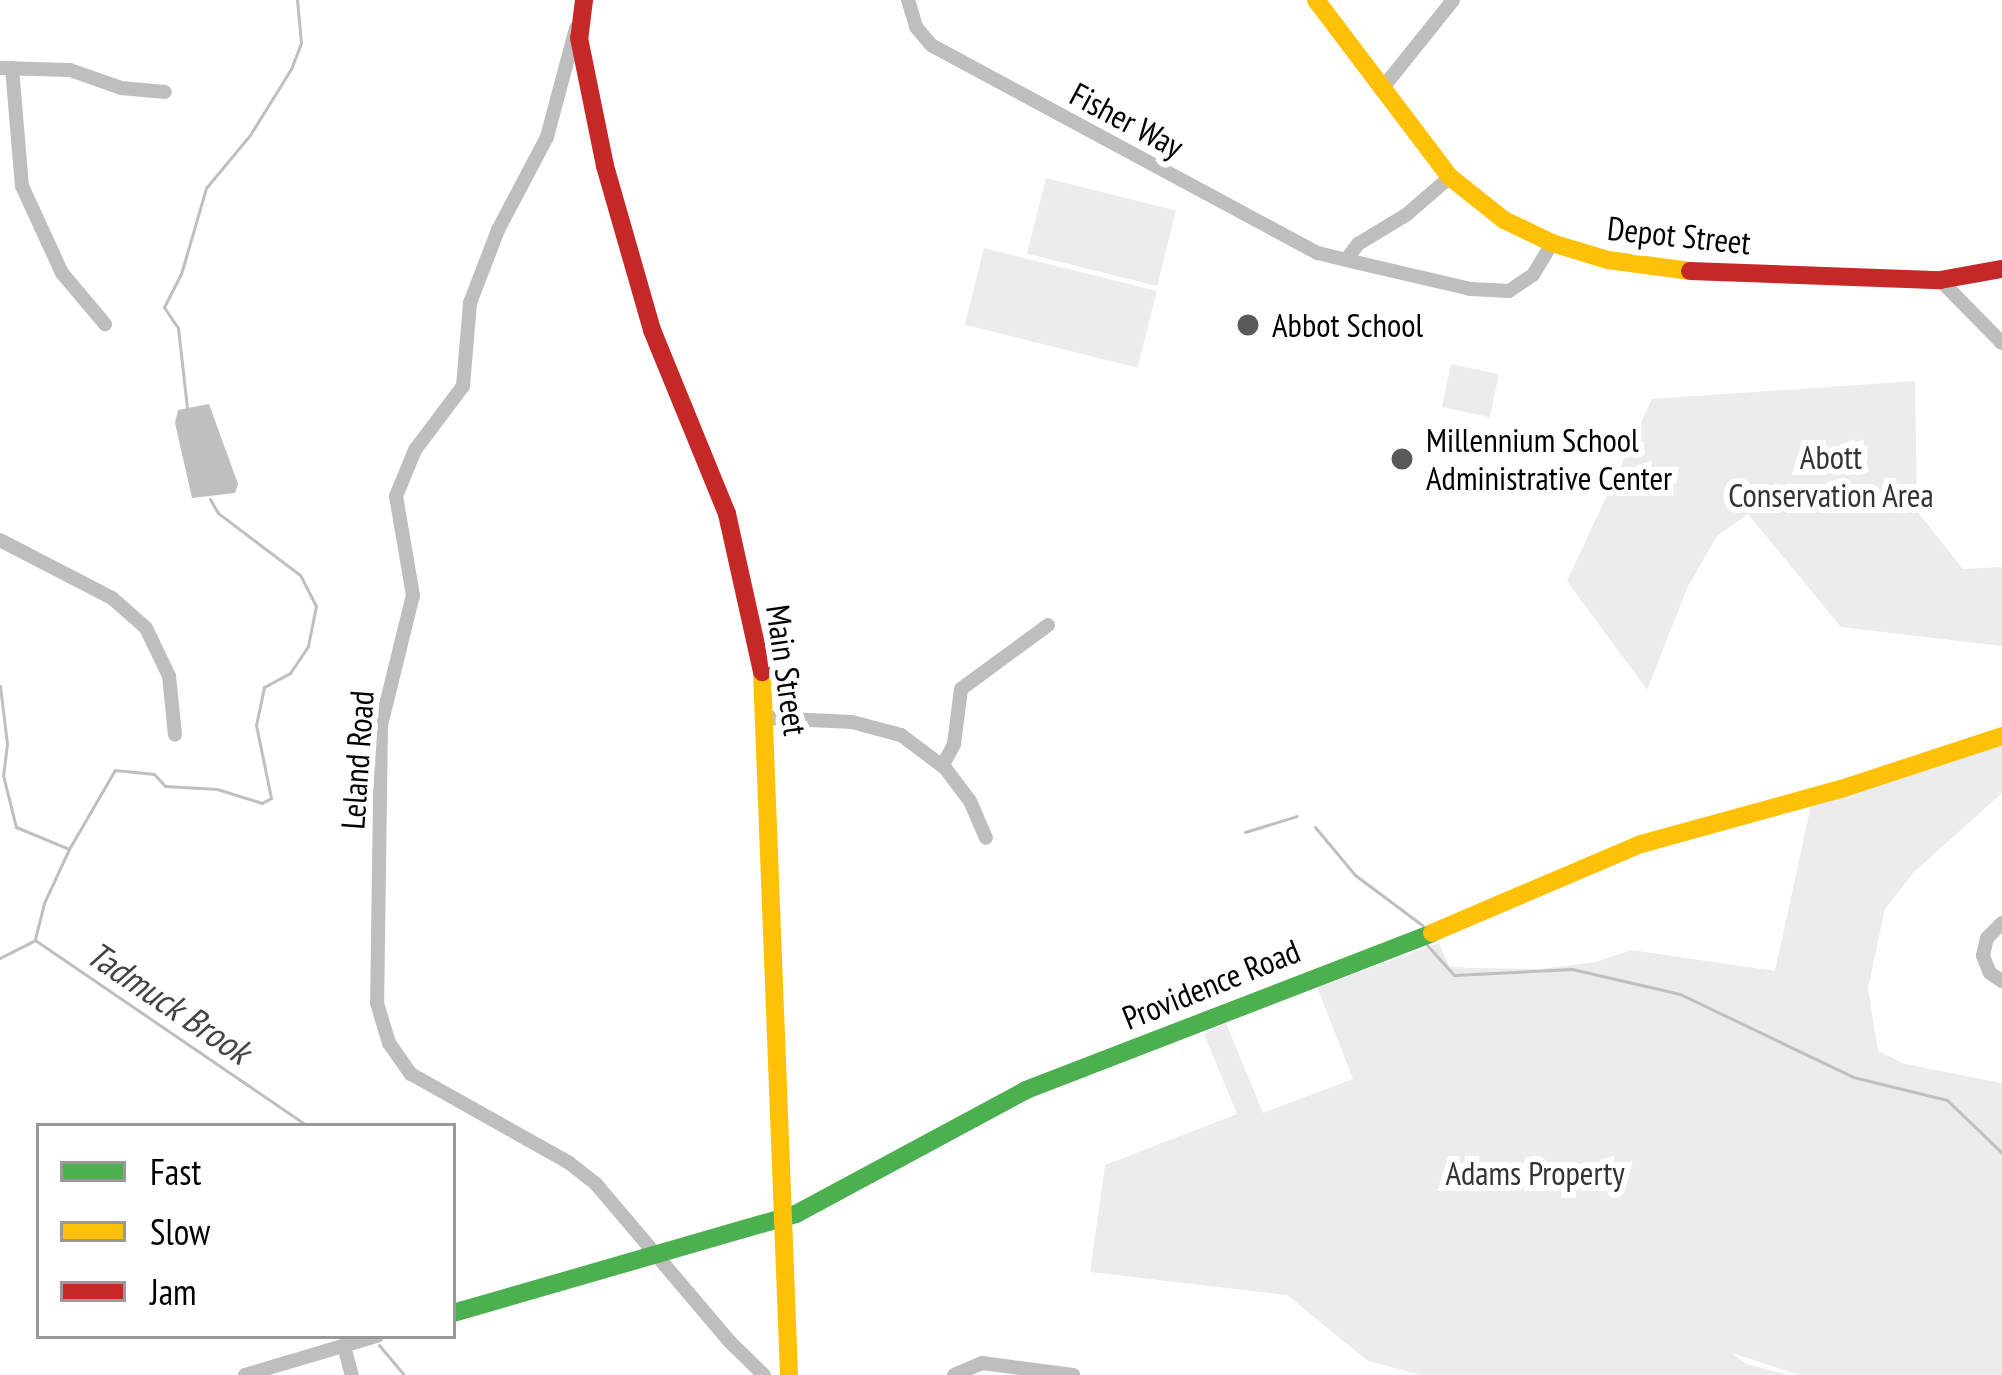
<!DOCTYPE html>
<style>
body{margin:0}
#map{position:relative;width:2002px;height:1375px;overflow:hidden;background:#fff;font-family:"PT Sans Narrow",sans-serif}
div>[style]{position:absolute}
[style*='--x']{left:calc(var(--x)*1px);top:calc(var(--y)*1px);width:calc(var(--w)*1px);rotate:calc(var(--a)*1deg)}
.green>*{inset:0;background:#ececec;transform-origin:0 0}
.water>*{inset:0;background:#bfbfbf}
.stream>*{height:3px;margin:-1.5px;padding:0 1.5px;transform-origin:1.5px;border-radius:1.5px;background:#bfbfbf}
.street>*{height:14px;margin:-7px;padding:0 7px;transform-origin:7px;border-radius:7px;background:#bebebe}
.fast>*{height:18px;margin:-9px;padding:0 9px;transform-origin:9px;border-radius:9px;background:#4caf50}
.slow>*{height:18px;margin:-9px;padding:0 9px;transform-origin:9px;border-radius:9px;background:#ffc107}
.jam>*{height:18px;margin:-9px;padding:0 9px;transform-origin:9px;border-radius:9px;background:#c62828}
.dots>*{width:33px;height:33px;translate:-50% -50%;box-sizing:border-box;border:6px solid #fff;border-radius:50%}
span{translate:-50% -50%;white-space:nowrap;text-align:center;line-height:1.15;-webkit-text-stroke:12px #fff;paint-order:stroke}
.street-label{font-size:33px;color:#000}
.poi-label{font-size:33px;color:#000}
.left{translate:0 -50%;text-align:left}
.park-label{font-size:33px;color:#333}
.water-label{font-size:36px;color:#444;font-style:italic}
.legend{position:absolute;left:36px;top:1123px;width:420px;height:216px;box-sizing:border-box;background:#fff;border:3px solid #999;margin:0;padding:15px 21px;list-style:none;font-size:36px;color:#000}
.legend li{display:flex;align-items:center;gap:24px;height:60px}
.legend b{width:60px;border:3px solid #999}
</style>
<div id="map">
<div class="green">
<div style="left:1046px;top:178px;width:134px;height:78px;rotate:14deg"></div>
<div style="left:984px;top:248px;width:178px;height:79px;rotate:14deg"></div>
<div style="left:1451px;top:364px;width:49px;height:44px;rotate:12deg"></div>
<div style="clip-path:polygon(1915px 381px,1917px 511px,1963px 569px,2002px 567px,2002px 646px,1841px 627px,1748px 514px,1717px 536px,1688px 586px,1647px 690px,1567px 581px,1652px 399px)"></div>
<div style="clip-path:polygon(2002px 741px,2002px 793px,1915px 871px,1885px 909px,1868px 988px,1878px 1051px,1905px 1064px,2002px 1083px,2002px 1375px,1799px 1375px,1732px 1353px,1746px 1364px,1789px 1375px,1421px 1375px,1368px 1361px,1287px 1295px,1090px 1272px,1105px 1165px,1237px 1114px,1204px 1034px,1226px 1023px,1263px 1113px,1353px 1079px,1317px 987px,1439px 943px,1449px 966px,1469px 968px,1541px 969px,1596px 962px,1631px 950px,1775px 971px,1813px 796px)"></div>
</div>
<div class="water">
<div style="clip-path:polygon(209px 404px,238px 484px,235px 493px,192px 498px,175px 423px,178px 410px)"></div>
</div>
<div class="stream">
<div style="--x:187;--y:408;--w:81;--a:-96.4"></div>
<div style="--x:178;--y:328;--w:25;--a:-124"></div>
<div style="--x:164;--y:307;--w:37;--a:-63"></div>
<div style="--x:181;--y:274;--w:90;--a:-73.8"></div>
<div style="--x:206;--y:188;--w:69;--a:-50.3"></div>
<div style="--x:250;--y:135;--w:78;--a:-58.2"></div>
<div style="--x:291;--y:69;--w:28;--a:-69"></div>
<div style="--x:301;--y:43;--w:43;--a:-95.3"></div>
<div style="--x:0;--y:686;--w:58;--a:83.1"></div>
<div style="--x:7;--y:744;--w:31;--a:97"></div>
<div style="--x:3;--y:775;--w:54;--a:76"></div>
<div style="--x:16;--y:827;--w:57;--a:22.5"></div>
<div style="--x:69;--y:849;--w:60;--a:114.8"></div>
<div style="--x:44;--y:903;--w:37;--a:104"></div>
<div style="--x:1315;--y:827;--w:62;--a:50.2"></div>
<div style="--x:1355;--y:875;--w:84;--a:36.7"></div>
<div style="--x:1245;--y:832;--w:54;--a:-17.1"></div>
<div style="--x:69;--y:849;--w:91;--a:-59.8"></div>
<div style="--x:115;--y:770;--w:39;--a:6"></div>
<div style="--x:154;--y:774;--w:16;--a:47"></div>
<div style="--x:165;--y:786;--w:52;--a:3.3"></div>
<div style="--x:217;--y:789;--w:47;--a:17.3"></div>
<div style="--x:262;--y:803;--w:10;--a:-29"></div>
<div style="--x:271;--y:798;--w:75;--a:-101.6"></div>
<div style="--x:256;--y:725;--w:39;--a:-78"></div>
<div style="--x:264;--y:687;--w:30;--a:-28"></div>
<div style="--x:290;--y:673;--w:32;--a:-56"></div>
<div style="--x:308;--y:646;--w:41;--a:-78.7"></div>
<div style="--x:316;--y:606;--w:35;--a:-117"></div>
<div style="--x:300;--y:575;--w:103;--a:-142.9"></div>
<div style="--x:218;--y:513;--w:16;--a:-120"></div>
<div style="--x:1427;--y:945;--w:40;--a:48"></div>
<div style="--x:1454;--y:975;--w:118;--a:-2.9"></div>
<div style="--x:1572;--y:969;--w:111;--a:13"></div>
<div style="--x:1680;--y:994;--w:192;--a:25.6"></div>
<div style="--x:1853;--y:1077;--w:97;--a:13.7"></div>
<div style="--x:1947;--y:1100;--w:76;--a:43.9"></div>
<div style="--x:0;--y:958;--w:39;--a:-27"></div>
<div style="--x:35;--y:940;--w:330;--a:34.3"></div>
<div style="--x:379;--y:1345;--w:39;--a:50"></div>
</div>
<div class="street">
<div style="--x:908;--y:0;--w:28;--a:73"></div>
<div style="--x:916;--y:27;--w:23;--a:50"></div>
<div style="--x:931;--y:45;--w:439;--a:28.3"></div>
<div style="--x:1318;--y:253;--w:29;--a:14"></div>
<div style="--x:1346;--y:260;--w:20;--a:-53"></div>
<div style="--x:1358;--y:244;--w:56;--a:-31.1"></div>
<div style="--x:1406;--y:215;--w:58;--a:-40.8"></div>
<div style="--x:576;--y:28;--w:113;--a:104.9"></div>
<div style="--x:547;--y:137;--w:105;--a:117.8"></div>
<div style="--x:498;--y:230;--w:78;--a:111"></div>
<div style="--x:470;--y:303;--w:83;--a:94.8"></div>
<div style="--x:463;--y:386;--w:80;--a:126.9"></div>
<div style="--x:415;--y:450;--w:50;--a:112.4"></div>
<div style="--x:396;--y:496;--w:100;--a:80.3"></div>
<div style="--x:413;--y:595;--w:134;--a:103.8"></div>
<div style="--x:381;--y:725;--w:278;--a:90.8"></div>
<div style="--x:377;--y:1003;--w:42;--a:73.3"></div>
<div style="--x:389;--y:1043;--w:38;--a:55"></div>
<div style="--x:411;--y:1074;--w:180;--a:29.3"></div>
<div style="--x:568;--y:1162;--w:36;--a:38"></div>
<div style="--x:596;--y:1184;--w:207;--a:49.7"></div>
<div style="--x:730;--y:1342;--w:47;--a:44.1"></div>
<div style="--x:0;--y:68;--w:70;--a:1.6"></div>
<div style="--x:70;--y:70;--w:54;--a:19.4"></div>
<div style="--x:121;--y:88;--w:44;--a:5.2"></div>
<div style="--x:12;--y:68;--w:118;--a:85.2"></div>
<div style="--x:22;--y:186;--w:96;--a:65.3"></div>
<div style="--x:62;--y:273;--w:67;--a:49.9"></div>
<div style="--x:1381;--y:90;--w:115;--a:-51.3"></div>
<div style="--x:1346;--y:260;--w:128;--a:13.1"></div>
<div style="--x:1471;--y:289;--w:38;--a:3"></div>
<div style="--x:1509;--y:291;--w:29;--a:-34"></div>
<div style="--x:1533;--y:275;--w:37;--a:-59"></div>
<div style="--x:1940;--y:280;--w:88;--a:45.5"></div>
<div style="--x:0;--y:540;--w:126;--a:27.4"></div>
<div style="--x:112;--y:598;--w:45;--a:41.4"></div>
<div style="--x:146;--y:628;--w:53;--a:64.4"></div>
<div style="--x:169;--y:676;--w:59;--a:84.2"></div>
<div style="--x:767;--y:718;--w:85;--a:2.7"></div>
<div style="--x:852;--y:722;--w:51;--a:14.9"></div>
<div style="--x:901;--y:735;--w:55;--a:36.9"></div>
<div style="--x:945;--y:768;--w:41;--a:52.9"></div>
<div style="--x:970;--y:801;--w:40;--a:66.6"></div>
<div style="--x:943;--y:765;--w:24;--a:-62"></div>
<div style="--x:954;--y:744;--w:55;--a:-82.7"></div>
<div style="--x:961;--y:689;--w:108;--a:-36.3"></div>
<div style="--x:2002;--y:923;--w:21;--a:135"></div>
<div style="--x:1987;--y:938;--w:18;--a:103"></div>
<div style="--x:1983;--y:956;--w:18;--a:68"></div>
<div style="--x:1990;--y:973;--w:14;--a:34"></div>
<div style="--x:344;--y:1346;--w:30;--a:75"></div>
<div style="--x:245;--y:1375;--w:138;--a:-16.5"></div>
<div style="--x:954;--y:1375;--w:30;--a:-23"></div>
<div style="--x:982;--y:1363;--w:92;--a:7.5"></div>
</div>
<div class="fast">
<div style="--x:453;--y:1313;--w:357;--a:-16.1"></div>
<div style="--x:796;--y:1214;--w:261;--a:-28.3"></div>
<div style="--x:1026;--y:1090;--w:435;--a:-21.1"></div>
</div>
<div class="slow">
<div style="--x:1316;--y:0;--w:222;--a:52.9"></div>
<div style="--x:1450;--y:177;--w:69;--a:38.5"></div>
<div style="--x:1504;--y:220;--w:53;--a:25.6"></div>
<div style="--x:1552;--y:243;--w:59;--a:16.9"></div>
<div style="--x:1608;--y:260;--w:83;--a:7.6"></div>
<div style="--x:762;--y:672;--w:704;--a:87.8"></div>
<div style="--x:1432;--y:933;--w:227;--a:-23.1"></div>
<div style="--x:1641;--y:844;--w:207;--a:-15.4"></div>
<div style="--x:1841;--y:789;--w:169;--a:-18.2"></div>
</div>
<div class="jam">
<div style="--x:584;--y:0;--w:38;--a:97"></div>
<div style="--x:579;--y:38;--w:131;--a:78.5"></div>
<div style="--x:605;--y:166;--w:171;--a:74"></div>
<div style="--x:652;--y:330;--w:199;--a:67.8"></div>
<div style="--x:727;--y:514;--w:162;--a:77.5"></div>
<div style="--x:1690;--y:271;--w:250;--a:2.1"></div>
<div style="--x:1940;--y:280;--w:63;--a:-10.1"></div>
</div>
<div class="dots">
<div style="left:1248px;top:325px;background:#595959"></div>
<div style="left:1402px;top:459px;background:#595959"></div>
</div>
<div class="street-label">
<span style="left:1127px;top:120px;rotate:28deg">Fisher Way</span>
<span style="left:1679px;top:235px;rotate:6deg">Depot Street</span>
<span style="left:787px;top:670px;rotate:82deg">Main Street</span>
<span style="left:357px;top:760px;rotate:-86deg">Leland Road</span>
<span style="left:1211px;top:984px;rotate:-22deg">Providence Road</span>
</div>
<div class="poi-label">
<span class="left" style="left:1272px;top:325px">Abbot School</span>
<span class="left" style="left:1426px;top:459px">Millennium School<br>Administrative Center</span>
</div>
<div class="park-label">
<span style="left:1831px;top:476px">Abott<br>Conservation Area</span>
<span style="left:1535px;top:1173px">Adams Property</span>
</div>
<div class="water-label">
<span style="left:169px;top:1002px;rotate:34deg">Tadmuck Brook</span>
</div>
<ul class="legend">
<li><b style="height:15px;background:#4caf50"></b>Fast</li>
<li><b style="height:15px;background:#ffc107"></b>Slow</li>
<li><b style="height:15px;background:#c62828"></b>Jam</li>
</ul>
</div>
